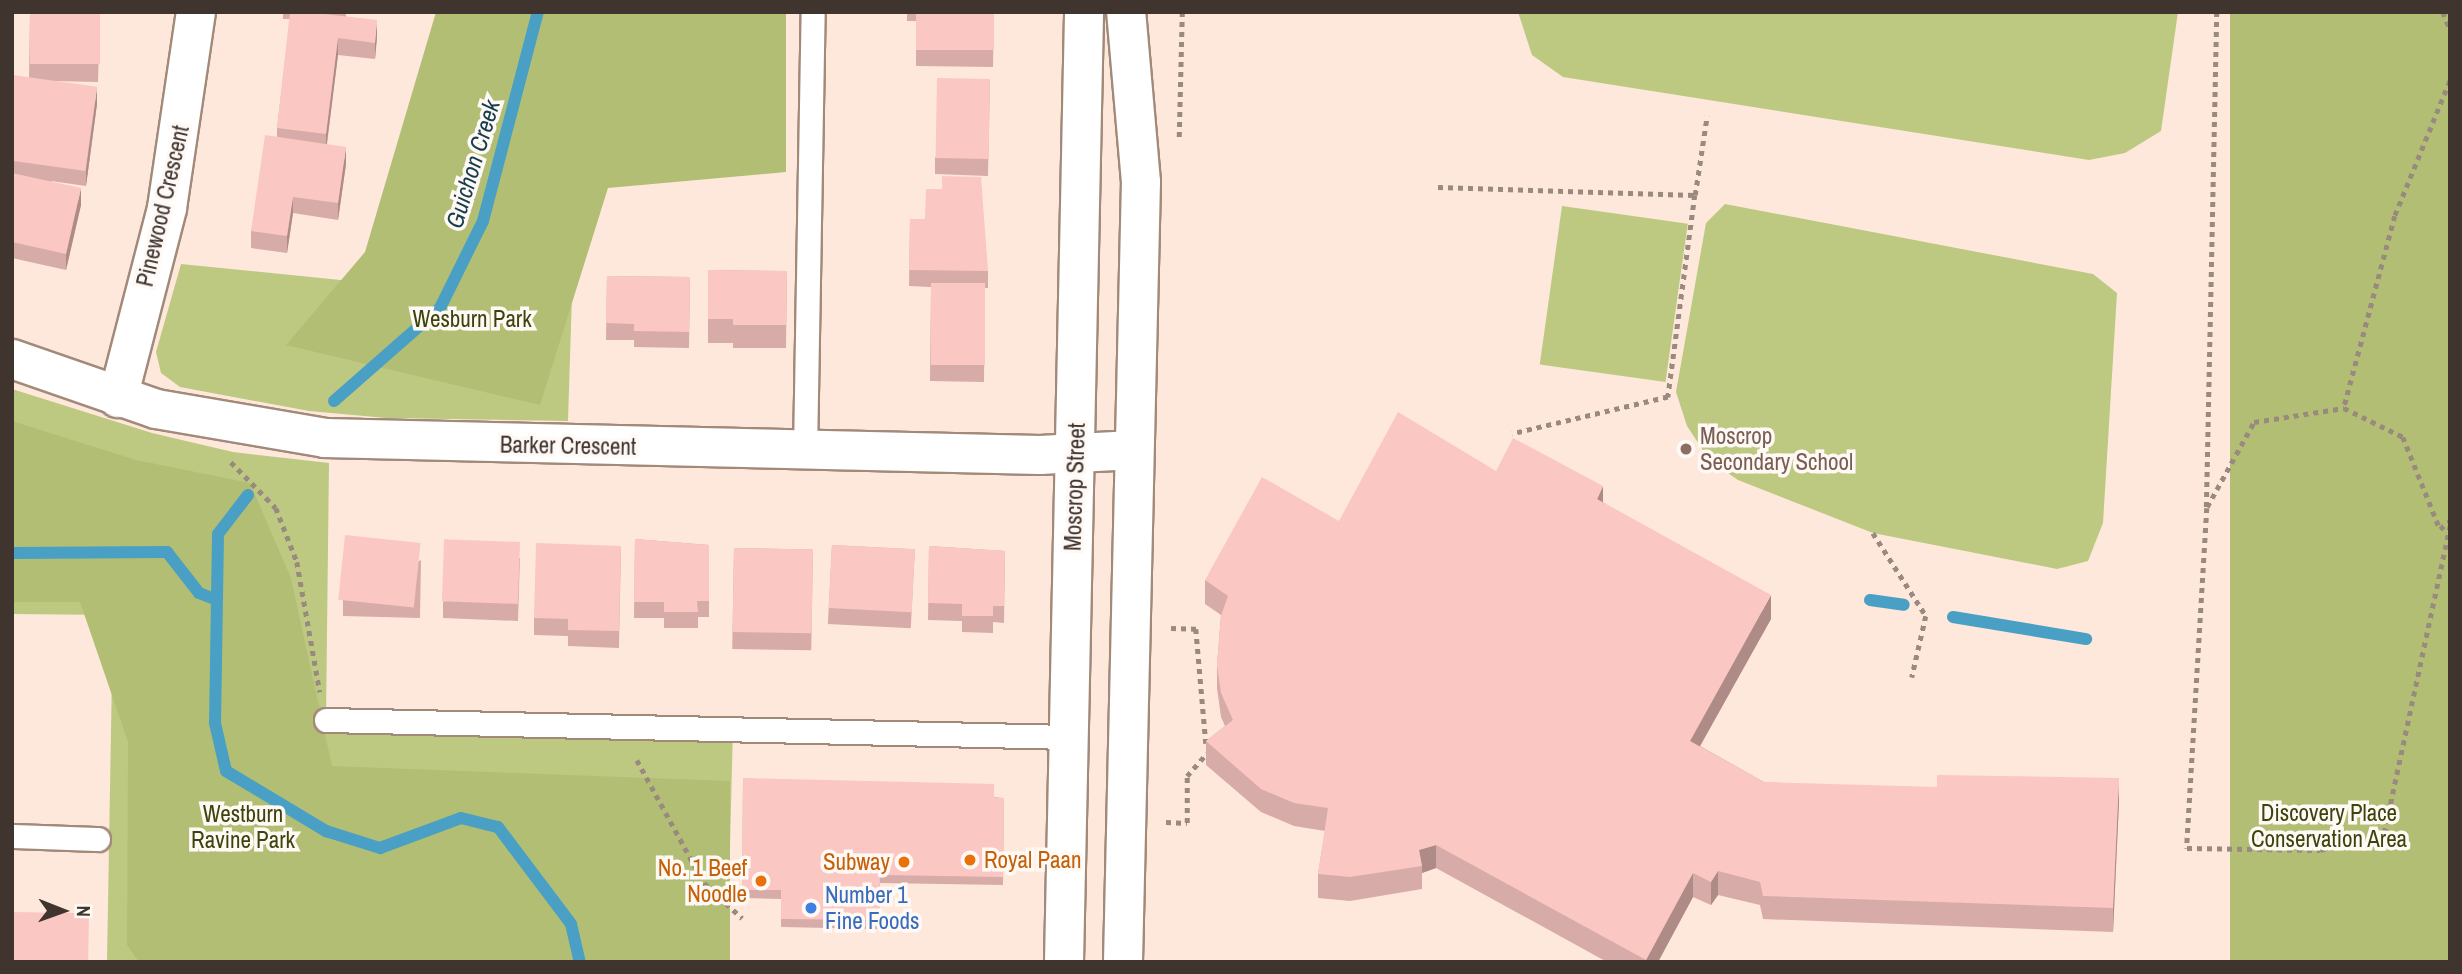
<!DOCTYPE html>
<style>
body{margin:0}
#map{position:relative;width:2462px;height:974px;overflow:hidden;background:#fee8db;font-family:"Archivo Narrow",sans-serif}
div>[style]{position:absolute}
[style*='--x']{left:calc(var(--x)*1px);top:calc(var(--y)*1px);width:calc(var(--w)*1px);rotate:calc(var(--a)*1deg)}
.green>*{inset:0;background:#bdc981;transform-origin:0 0}
.forest>*{inset:0;background:#b2be74;transform-origin:0 0}
.stream>*{height:12px;margin:-6px;padding:0 6px;transform-origin:6px;border-radius:6px;background:#49a0c4}
.path>*{height:4.5px;margin-top:-2.25px;transform-origin:0;background:repeating-linear-gradient(90deg,#99897f 0 5px,transparent 0 10px)}
.roads{filter:drop-shadow(2px 0 #a28a7b) drop-shadow(-2px 0 #a28a7b) drop-shadow(0 2px #a28a7b) drop-shadow(0 -2px #a28a7b)}
.service>*{height:23px;margin:-11.5px;padding:0 11.5px;transform-origin:11.5px;border-radius:11.5px;background:#fff}
.minor>*{height:38px;margin:-19px;padding:0 19px;transform-origin:19px;border-radius:19px;background:#fff}
.tertiary>*{height:38px;margin:-19px;padding:0 19px;transform-origin:19px;border-radius:19px;background:#fff}
.wall>*{inset:0;background:#d7aba8;transform-origin:0 0}
.shaded-wall>*{inset:0;background:#af8b88}
.building>*{inset:0;background:#fac7c3;transform-origin:0 0}
.dots>*{width:19px;height:19px;translate:-50% -50%;box-sizing:border-box;border:4px solid #fff9f6;border-radius:50%}
span{translate:-50% -50%;white-space:nowrap;text-align:center;line-height:1.15;-webkit-text-stroke:7px #fff9f6;paint-order:stroke}
.street-label{font-size:23px;color:#3f342e}
.park-label{font-size:23px;color:#3d440b}
.education-label{font-size:23px;color:#785e54}
.left{translate:0 -50%;text-align:left}
.food-label{font-size:23px;color:#c56008}
.right{translate:-100% -50%;text-align:right}
.shop-label{font-size:23px;color:#366cbe}
.water-label{font-size:24px;color:#163d4d;font-style:italic}
.frame{position:absolute;inset:0;border:14px solid #3f342e;pointer-events:none}
.north{position:absolute;left:28px;top:876px;width:70px;height:70px;-webkit-text-stroke:5px #fff9f6;paint-order:stroke;rotate:91deg;font-size:19px;font-weight:700;line-height:28px;text-align:center;color:#3f342e}
.north::after{content:'';display:block;margin:auto;width:24px;height:32px;background:#3f342e;clip-path:polygon(50% 0,100% 100%,50% 72%,0 100%)}
</style>
<div id="map">
<div class="green">
<div style="clip-path:polygon(786px 12px,576px 169px,568px 421px,386px 418px,309px 411px,180px 387px,161px 373px,156px 352px,181px 264px,380px 284px)"></div>
<div style="clip-path:polygon(1518px 12px,2178px 12px,2161px 131px,2125px 153px,2089px 160px,1563px 77px,1532px 55px)"></div>
<div style="clip-path:polygon(1725px 204px,2093px 274px,2117px 293px,2103px 523px,2088px 561px,2057px 569px,1873px 533px,1738px 480px,1710px 461px,1687px 426px,1676px 392px,1706px 223px)"></div>
<div style="left:1562px;top:206px;width:127px;height:160px;rotate:8deg"></div>
<div style="clip-path:polygon(12px 389px,152px 433px,233px 452px,329px 463px,326px 720px,733px 728px,727px 962px,107px 962px,113px 615px,12px 614px)"></div>
</div>
<div class="forest">
<div style="clip-path:polygon(436px 12px,786px 12px,786px 172px,608px 188px,540px 405px,286px 345px,365px 252px)"></div>
<div style="left:2230px;top:12px;width:220px;height:950px"></div>
<div style="clip-path:polygon(12px 421px,136px 460px,250px 483px,291px 578px,332px 766px,730px 781px,730px 962px,139px 962px,127px 945px,128px 742px,80px 602px,12px 602px)"></div>
</div>
<div class="stream">
<div style="--x:334;--y:401;--w:141;--a:-41.3"></div>
<div style="--x:440;--y:308;--w:97;--a:-63.7"></div>
<div style="--x:483;--y:221;--w:216;--a:-75.3"></div>
<div style="--x:248;--y:495;--w:49;--a:127.6"></div>
<div style="--x:218;--y:534;--w:189;--a:90.9"></div>
<div style="--x:215;--y:723;--w:49;--a:77.1"></div>
<div style="--x:226;--y:771;--w:117;--a:31"></div>
<div style="--x:326;--y:831;--w:57;--a:17.5"></div>
<div style="--x:380;--y:848;--w:86;--a:-20.3"></div>
<div style="--x:461;--y:818;--w:38;--a:14"></div>
<div style="--x:498;--y:827;--w:121;--a:53"></div>
<div style="--x:571;--y:924;--w:39;--a:77"></div>
<div style="--x:12;--y:553;--w:155;--a:-0.4"></div>
<div style="--x:167;--y:552;--w:52;--a:52"></div>
<div style="--x:199;--y:593;--w:19;--a:21"></div>
<div style="--x:1870;--y:600;--w:34;--a:8"></div>
<div style="--x:1953;--y:617;--w:135;--a:9.4"></div>
</div>
<div class="path">
<div style="--x:2217;--y:12;--w:496;--a:91.2"></div>
<div style="--x:2207;--y:508;--w:341;--a:93.4"></div>
<div style="--x:2187;--y:848;--w:133;--a:0.9"></div>
<div style="--x:2320;--y:850;--w:66;--a:-14.9"></div>
<div style="--x:2384;--y:833;--w:314;--a:-77.9"></div>
<div style="--x:2443;--y:12;--w:18;--a:68"></div>
<div style="--x:2450;--y:81;--w:146;--a:112.2"></div>
<div style="--x:2395;--y:216;--w:199;--a:104.9"></div>
<div style="--x:2344;--y:408;--w:66;--a:26.2"></div>
<div style="--x:2403;--y:437;--w:99;--a:68.1"></div>
<div style="--x:2440;--y:529;--w:13;--a:-39"></div>
<div style="--x:1179;--y:137;--w:125;--a:-88.6"></div>
<div style="--x:1438;--y:187;--w:257;--a:1.8"></div>
<div style="--x:1695;--y:195;--w:204;--a:97.6"></div>
<div style="--x:1668;--y:397;--w:160;--a:166.7"></div>
<div style="--x:1695;--y:195;--w:80;--a:-81.4"></div>
<div style="--x:231;--y:462;--w:64;--a:45.6"></div>
<div style="--x:276;--y:508;--w:58;--a:68.7"></div>
<div style="--x:297;--y:562;--w:132;--a:80"></div>
<div style="--x:2207;--y:507;--w:97;--a:-61.1"></div>
<div style="--x:2254;--y:422;--w:91;--a:-8.8"></div>
<div style="--x:1873;--y:533;--w:98;--a:57.4"></div>
<div style="--x:1926;--y:616;--w:63;--a:102.9"></div>
<div style="--x:1171;--y:628;--w:25;--a:2"></div>
<div style="--x:1196;--y:629;--w:115;--a:85"></div>
<div style="--x:637;--y:760;--w:140;--a:61.4"></div>
<div style="--x:704;--y:883;--w:52;--a:42.6"></div>
<div style="--x:1166;--y:822;--w:21;--a:3"></div>
<div style="--x:1187;--y:823;--w:47;--a:-90"></div>
<div style="--x:1187;--y:776;--w:30;--a:-49"></div>
</div>
<div class="roads">
<div class="service">
<div style="--x:805;--y:451;--w:439;--a:-89"></div>
<div style="--x:326;--y:720;--w:741;--a:1.31"></div>
<div style="--x:12;--y:836;--w:86;--a:2"></div>
</div>
<div class="minor">
<div style="--x:12;--y:359;--w:152;--a:19.1"></div>
<div style="--x:156;--y:409;--w:171;--a:9.7"></div>
<div style="--x:325;--y:438;--w:715;--a:1.36"></div>
<div style="--x:1040;--y:455;--w:94;--a:-3"></div>
<div style="--x:118;--y:398;--w:196;--a:-75.5"></div>
<div style="--x:167;--y:208;--w:198;--a:-81.6"></div>
</div>
<div class="tertiary">
<div style="--x:1064;--y:962;--w:950;--a:-88.79"></div>
<div style="--x:1123;--y:962;--w:780;--a:-88.68"></div>
<div style="--x:1141;--y:182;--w:171;--a:-95"></div>
</div>
</div>
<div class="wall">
<div style="clip-path:polygon(30px 12px,100px 12px,98px 82px,54px 81px,97px 104px,86px 186px,51px 181px,81px 205px,66px 270px,12px 258px,12px 83px,29px 78px)"></div>
<div style="clip-path:polygon(283px 12px,346px 12px,346px 17px,377px 37px,375px 59px,338px 55px,327px 144px,346px 164px,338px 220px,293px 213px,287px 253px,251px 248px,251px 231px,277px 137px,277px 128px,290px 19px,283px 19px)"></div>
<div style="clip-path:polygon(907px 12px,994px 12px,993px 67px,916px 66px,916px 21px,907px 21px)"></div>
<div style="clip-path:polygon(990px 79px,988px 176px,935px 174px,935px 158px)"></div>
<div style="clip-path:polygon(910px 219px,988px 271px,988px 288px,985px 288px,984px 382px,930px 381px,931px 287px,909px 286px)"></div>
<div style="clip-path:polygon(708px 270px,787px 271px,786px 348px,733px 348px,733px 343px,708px 343px)"></div>
<div style="clip-path:polygon(607px 276px,690px 277px,689px 348px,634px 347px,634px 340px,606px 340px)"></div>
<div style="clip-path:polygon(1496px 471px,1603px 502px,1771px 619px,1700px 746px,1764px 782px,2119px 802px,2113px 932px,1763px 919px,1760px 905px,1718px 895px,1711px 905px,1693px 897px,1658px 962px,1607px 962px,1436px 868px,1422px 873px,1422px 889px,1350px 901px,1318px 898px,1318px 874px,1325px 831px,1294px 826px,1261px 812px,1206px 765px,1206px 741px,1225px 726px,1221px 717px,1217px 688px,1217px 665px,1221px 615px,1205px 604px,1205px 580px,1339px 521px)"></div>
<div style="clip-path:polygon(635px 539px,709px 545px,709px 617px,698px 617px,698px 628px,664px 628px,664px 618px,634px 618px)"></div>
<div style="left:832px;top:545px;width:83px;height:79px;rotate:3deg"></div>
<div style="clip-path:polygon(621px 546px,619px 648px,568px 646px,568px 636px,534px 635px,534px 618px)"></div>
<div style="clip-path:polygon(929px 546px,1005px 551px,1004px 623px,993px 622px,993px 633px,962px 632px,962px 621px,928px 620px)"></div>
<div style="left:734px;top:548px;width:79px;height:101px;rotate:1deg"></div>
<div style="clip-path:polygon(520px 558px,518px 621px,443px 618px,443px 602px)"></div>
<div style="clip-path:polygon(421px 560px,420px 618px,343px 616px,343px 600px)"></div>
<div style="clip-path:polygon(743px 778px,1004px 798px,1003px 885px,880px 883px,879px 929px,781px 927px,781px 899px,742px 898px)"></div>
</div>
<div class="shaded-wall">
<div style="clip-path:polygon(377px 20px,377px 37px,375px 59px,375px 43px)"></div>
<div style="clip-path:polygon(338px 38px,338px 55px,326px 150px,326px 134px)"></div>
<div style="clip-path:polygon(97px 87px,97px 104px,86px 186px,86px 170px)"></div>
<div style="clip-path:polygon(346px 147px,346px 164px,338px 220px,338px 203px)"></div>
<div style="clip-path:polygon(81px 188px,81px 205px,66px 270px,66px 254px)"></div>
<div style="clip-path:polygon(293px 197px,293px 213px,287px 253px,287px 236px)"></div>
<div style="clip-path:polygon(1603px 486px,1603px 510px,1597px 499px)"></div>
<div style="clip-path:polygon(1771px 595px,1771px 619px,1690px 764px,1690px 741px)"></div>
<div style="clip-path:polygon(2119px 778px,2119px 802px,2113px 932px,2113px 908px)"></div>
<div style="clip-path:polygon(1436px 845px,1436px 868px,1422px 873px,1422px 866px,1419px 850px)"></div>
<div style="clip-path:polygon(1718px 871px,1718px 895px,1711px 905px,1711px 882px)"></div>
<div style="clip-path:polygon(1693px 873px,1693px 897px,1658px 962px,1646px 962px,1646px 960px)"></div>
</div>
<div class="building">
<div style="left:30px;top:12px;width:70px;height:52px"></div>
<div style="clip-path:polygon(290px 12px,307px 12px,377px 20px,375px 43px,338px 38px,326px 134px,277px 128px)"></div>
<div style="left:916px;top:12px;width:78px;height:38px"></div>
<div style="left:13px;top:75px;width:85px;height:85px;rotate:8deg"></div>
<div style="left:937px;top:78px;width:53px;height:80px;rotate:1deg"></div>
<div style="clip-path:polygon(265px 135px,346px 147px,338px 203px,293px 197px,287px 236px,251px 231px)"></div>
<div style="clip-path:polygon(12px 173px,81px 188px,66px 254px,12px 242px)"></div>
<div style="clip-path:polygon(942px 176px,981px 177px,988px 271px,909px 270px,910px 219px,925px 219px,926px 189px,942px 189px)"></div>
<div style="clip-path:polygon(708px 270px,787px 271px,786px 325px,733px 325px,733px 319px,708px 319px)"></div>
<div style="clip-path:polygon(607px 276px,690px 277px,689px 332px,634px 331px,634px 324px,606px 323px)"></div>
<div style="left:931px;top:283px;width:54px;height:82px"></div>
<div style="clip-path:polygon(1398px 412px,1496px 471px,1513px 438px,1603px 486px,1597px 499px,1771px 595px,1690px 741px,1764px 782px,1937px 787px,1937px 775px,2119px 778px,2113px 908px,1763px 896px,1760px 882px,1718px 871px,1711px 882px,1693px 873px,1646px 960px,1436px 845px,1419px 850px,1422px 866px,1350px 877px,1318px 874px,1328px 808px,1294px 803px,1261px 789px,1206px 741px,1233px 720px,1221px 693px,1217px 665px,1221px 616px,1228px 596px,1205px 580px,1262px 477px,1339px 521px)"></div>
<div style="left:345px;top:535px;width:76px;height:65px;rotate:6deg"></div>
<div style="clip-path:polygon(635px 539px,709px 545px,709px 601px,697px 601px,698px 612px,664px 612px,664px 602px,634px 602px)"></div>
<div style="left:520px;top:542px;width:62px;height:76px;rotate:92deg"></div>
<div style="clip-path:polygon(536px 543px,621px 546px,619px 631px,568px 630px,568px 619px,534px 618px)"></div>
<div style="left:832px;top:545px;width:83px;height:63px;rotate:3deg"></div>
<div style="clip-path:polygon(929px 546px,1005px 551px,1004px 606px,993px 606px,993px 616px,962px 616px,962px 604px,928px 603px)"></div>
<div style="left:734px;top:548px;width:79px;height:84px;rotate:1deg"></div>
<div style="clip-path:polygon(743px 778px,994px 784px,994px 798px,1004px 798px,1003px 877px,880px 875px,879px 920px,781px 919px,781px 890px,742px 890px)"></div>
<div style="left:12px;top:912px;width:77px;height:50px;rotate:1deg"></div>
</div>
<div class="dots">
<div style="left:1686px;top:449px;background:#8d6e63"></div>
<div style="left:970px;top:860px;background:#e8710a"></div>
<div style="left:904px;top:862px;background:#e8710a"></div>
<div style="left:761px;top:881px;background:#e8710a"></div>
<div style="left:811px;top:908px;background:#3f7fe0"></div>
</div>
<div class="street-label">
<span style="left:163px;top:206px;rotate:-77deg">Pinewood Crescent</span>
<span style="left:568px;top:446px;rotate:1deg">Barker Crescent</span>
<span style="left:1075px;top:487px;rotate:-88deg">Moscrop Street</span>
</div>
<div class="park-label">
<span style="left:472px;top:319px">Wesburn Park</span>
<span style="left:2329px;top:826px">Discovery Place<br>Conservation Area</span>
<span style="left:243px;top:827px">Westburn<br>Ravine Park</span>
</div>
<div class="education-label">
<span class="left" style="left:1700px;top:449px">Moscrop<br>Secondary School</span>
</div>
<div class="food-label">
<span class="left" style="left:984px;top:860px">Royal Paan</span>
<span class="right" style="left:890px;top:862px">Subway</span>
<span class="right" style="left:747px;top:881px">No. 1 Beef<br>Noodle</span>
</div>
<div class="shop-label">
<span class="left" style="left:825px;top:908px">Number 1<br>Fine Foods</span>
</div>
<div class="water-label">
<span style="left:473px;top:164px;rotate:-73deg">Guichon Creek</span>
</div>
<div class="frame"></div>
<div class="north">N</div>
</div>
